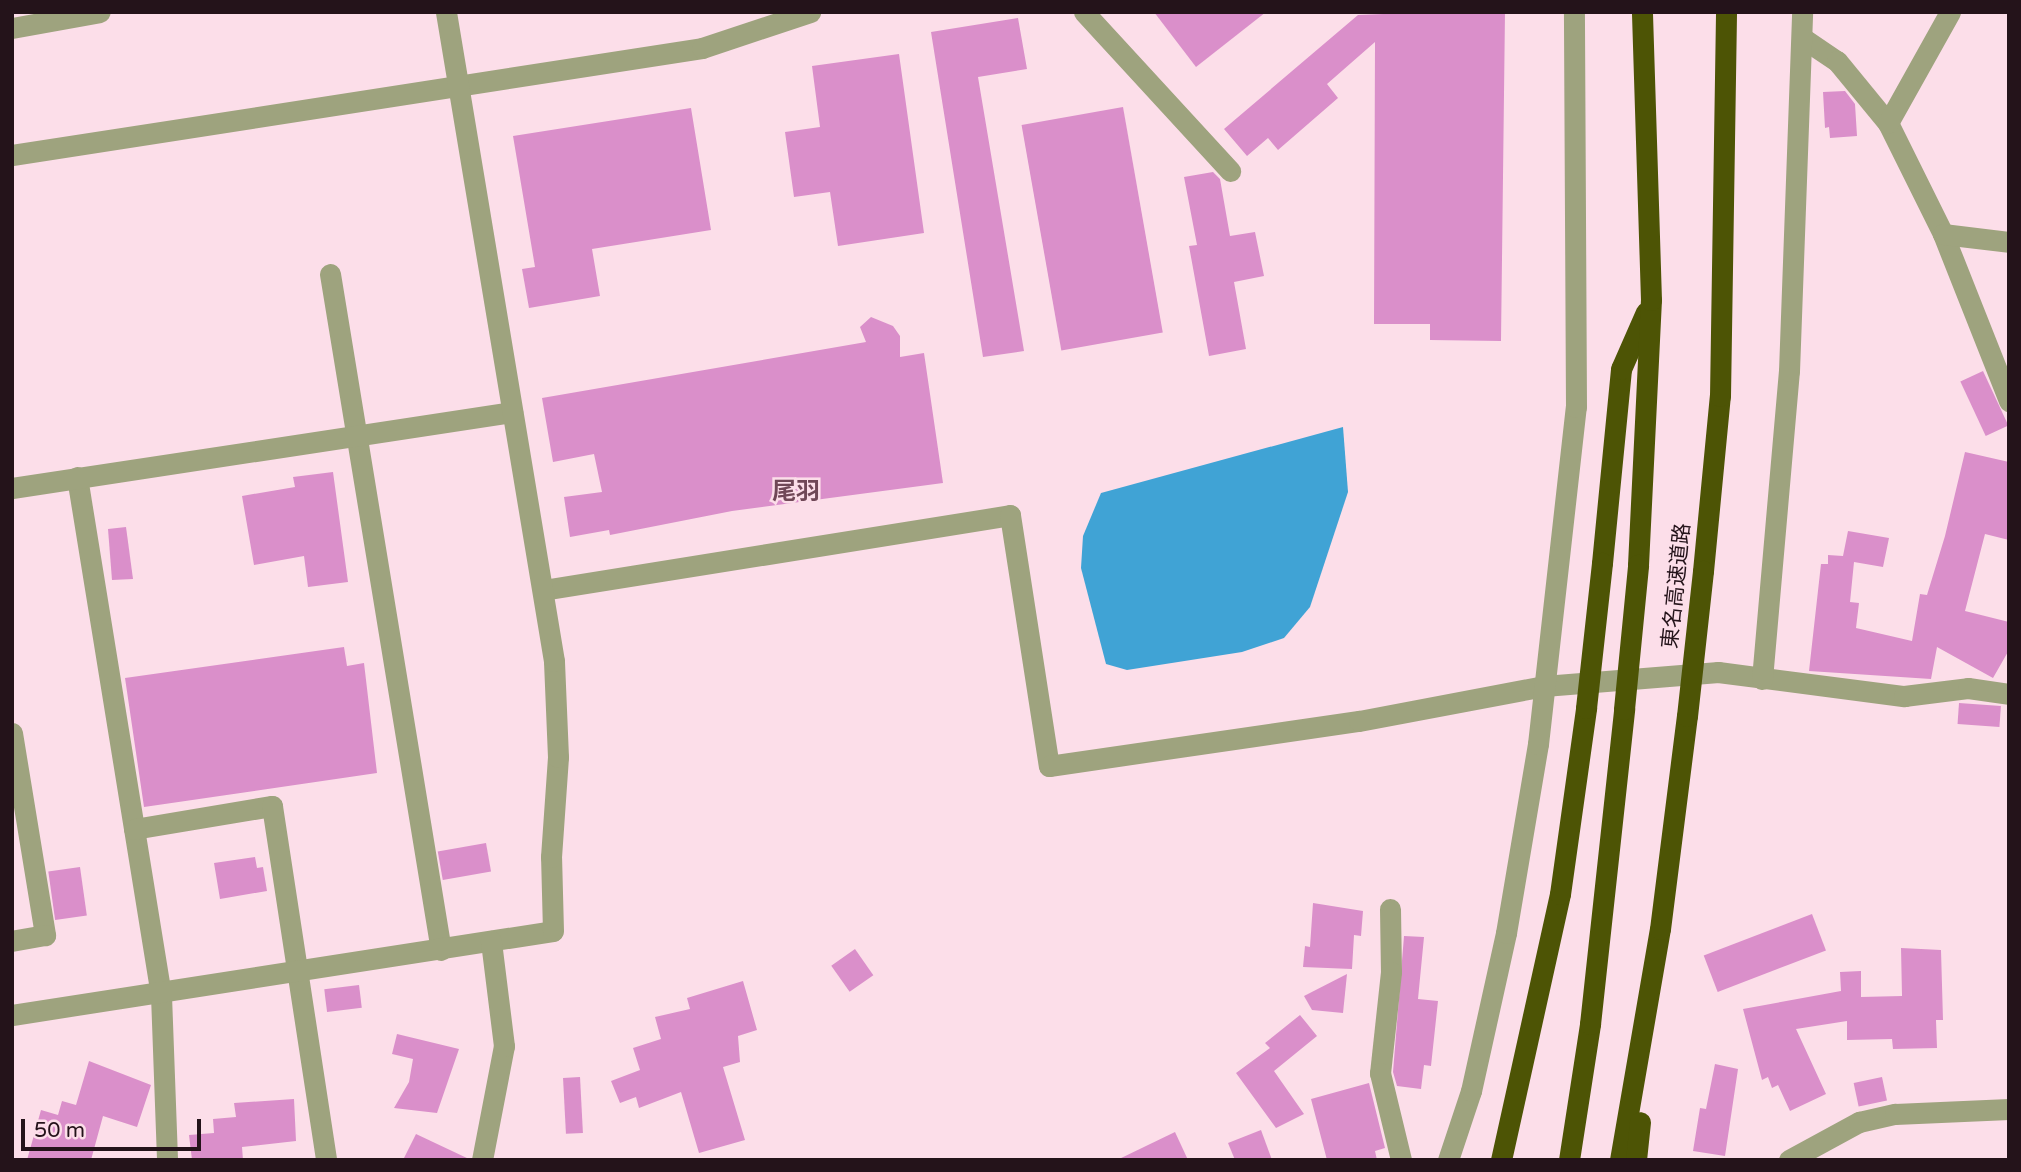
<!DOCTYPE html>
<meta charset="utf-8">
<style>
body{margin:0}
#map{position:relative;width:2021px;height:1172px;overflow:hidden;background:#fcdee9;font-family:"Varela Round","Noto Sans JP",sans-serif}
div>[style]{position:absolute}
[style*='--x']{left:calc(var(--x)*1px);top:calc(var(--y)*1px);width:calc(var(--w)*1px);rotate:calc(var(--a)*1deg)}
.water>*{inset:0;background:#40a3d5}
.building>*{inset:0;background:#da8fca;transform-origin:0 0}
.minor>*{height:21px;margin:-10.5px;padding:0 10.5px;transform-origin:10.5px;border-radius:10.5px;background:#9ea37e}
.highway>*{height:21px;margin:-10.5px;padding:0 10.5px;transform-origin:10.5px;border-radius:10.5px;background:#4d5405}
.highway-bridge>*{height:21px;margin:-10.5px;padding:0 10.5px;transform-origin:10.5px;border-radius:10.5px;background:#4d5405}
span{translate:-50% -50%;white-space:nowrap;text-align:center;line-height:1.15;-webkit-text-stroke:5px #fcdee9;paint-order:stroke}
.street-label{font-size:21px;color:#24131a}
.quarter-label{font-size:24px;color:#704757;font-weight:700}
.frame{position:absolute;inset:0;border:14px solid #24131a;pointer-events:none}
.scale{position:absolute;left:21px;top:1119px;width:180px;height:32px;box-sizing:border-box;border:4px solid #24131a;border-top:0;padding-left:9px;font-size:21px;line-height:24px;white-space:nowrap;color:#24131a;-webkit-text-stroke:5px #fcdee9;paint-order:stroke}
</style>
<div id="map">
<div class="water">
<div style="clip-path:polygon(1343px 427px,1348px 492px,1310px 607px,1284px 638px,1242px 652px,1127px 670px,1106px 664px,1081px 568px,1083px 536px,1101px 493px)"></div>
</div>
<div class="building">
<div style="clip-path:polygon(1154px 12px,1266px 12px,1196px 67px)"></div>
<div style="clip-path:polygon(1434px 12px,1505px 12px,1501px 341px,1430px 340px,1430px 324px,1374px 324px,1375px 42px,1327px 84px,1338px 98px,1278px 150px,1268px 138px,1247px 156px,1224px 129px,1358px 15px)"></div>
<div style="clip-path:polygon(1018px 18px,1027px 69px,978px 77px,1024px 351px,983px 357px,931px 32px)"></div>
<div style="clip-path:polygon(899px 54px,924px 233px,838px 246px,830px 192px,794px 197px,785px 132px,820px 127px,812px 66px)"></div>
<div style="clip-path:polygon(1845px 91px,1855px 104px,1857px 136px,1830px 138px,1829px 127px,1825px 128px,1823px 92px)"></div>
<div style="left:1123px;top:107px;width:229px;height:103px;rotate:80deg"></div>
<div style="clip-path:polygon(691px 108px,711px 230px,592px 249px,600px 296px,529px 308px,522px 269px,535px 267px,513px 136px)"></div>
<div style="clip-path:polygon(1213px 172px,1220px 179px,1230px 236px,1255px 232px,1264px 276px,1234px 282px,1246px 349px,1209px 356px,1189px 246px,1197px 245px,1184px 177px)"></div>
<div style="clip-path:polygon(871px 317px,893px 326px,900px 336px,900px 357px,924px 353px,943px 483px,732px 511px,610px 535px,609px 530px,570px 537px,564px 497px,602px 492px,594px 454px,553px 462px,542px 398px,866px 342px,860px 327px)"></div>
<div style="left:1983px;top:371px;width:60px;height:25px;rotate:65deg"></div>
<div style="clip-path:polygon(1965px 452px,2009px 462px,2009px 540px,1985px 534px,1965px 611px,2009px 622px,2009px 650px,1993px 678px,1937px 647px,1931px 679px,1809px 671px,1821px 564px,1828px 564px,1828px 555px,1843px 556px,1848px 531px,1889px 538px,1883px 567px,1854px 562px,1850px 602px,1859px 603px,1856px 628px,1912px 641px,1920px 594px,1927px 595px,1945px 536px)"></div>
<div style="clip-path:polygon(333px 472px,348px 582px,308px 587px,304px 556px,254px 565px,242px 496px,295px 487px,293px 477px)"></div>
<div style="clip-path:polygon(126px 527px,133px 579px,112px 580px,108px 529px)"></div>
<div style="clip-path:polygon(344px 647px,347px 666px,364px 663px,377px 773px,144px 807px,125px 678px)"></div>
<div style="left:1959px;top:703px;width:42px;height:21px;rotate:4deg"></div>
<div style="left:486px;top:843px;width:29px;height:49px;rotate:80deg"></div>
<div style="clip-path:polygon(255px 857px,257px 868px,263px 867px,267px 891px,220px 899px,214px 863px)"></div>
<div style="left:80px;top:867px;width:49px;height:32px;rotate:82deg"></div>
<div style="clip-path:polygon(1313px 903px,1363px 911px,1361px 936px,1354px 935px,1352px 969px,1303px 967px,1305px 946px,1310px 947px)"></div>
<div style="left:1812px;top:914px;width:39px;height:116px;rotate:69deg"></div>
<div style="clip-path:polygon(1404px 936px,1424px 937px,1418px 999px,1438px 1001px,1431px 1066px,1424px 1065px,1421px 1089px,1397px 1086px,1393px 1072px)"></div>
<div style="clip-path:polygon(1901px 948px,1941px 950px,1943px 1020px,1936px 1020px,1937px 1048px,1893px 1049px,1892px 1039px,1847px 1040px,1847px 1021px,1796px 1029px,1826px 1094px,1790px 1111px,1778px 1085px,1772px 1088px,1768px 1077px,1762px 1080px,1743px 1009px,1841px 991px,1840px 972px,1861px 971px,1861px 997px,1902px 996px)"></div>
<div style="left:855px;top:949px;width:32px;height:29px;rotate:55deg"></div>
<div style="clip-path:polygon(1347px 974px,1343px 1013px,1312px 1010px,1304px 996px)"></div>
<div style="clip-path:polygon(743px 981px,757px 1030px,738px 1036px,740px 1062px,723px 1067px,745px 1140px,699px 1153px,681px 1092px,639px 1108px,636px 1097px,620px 1103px,611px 1081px,640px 1070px,633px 1048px,661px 1039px,655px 1017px,690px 1009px,687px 998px)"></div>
<div style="left:359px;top:985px;width:23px;height:35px;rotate:83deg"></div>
<div style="clip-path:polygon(1300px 1015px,1317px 1036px,1274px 1071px,1304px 1114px,1276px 1128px,1236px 1073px,1270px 1048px,1265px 1043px)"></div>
<div style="clip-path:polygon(397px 1034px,459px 1049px,437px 1113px,394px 1108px,409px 1082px,413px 1059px,392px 1054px)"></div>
<div style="clip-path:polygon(89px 1061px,151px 1085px,137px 1127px,103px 1116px,91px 1160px,27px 1160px,41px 1110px,58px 1115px,62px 1101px,76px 1105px)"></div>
<div style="clip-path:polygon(1715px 1064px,1738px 1069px,1725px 1156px,1693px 1151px,1700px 1108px,1706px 1109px)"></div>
<div style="left:580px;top:1077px;width:56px;height:17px;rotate:87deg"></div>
<div style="left:1882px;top:1077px;width:24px;height:29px;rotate:78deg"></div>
<div style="clip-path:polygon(1369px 1083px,1385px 1148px,1375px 1151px,1377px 1160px,1327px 1160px,1311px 1099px)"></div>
<div style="clip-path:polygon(294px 1099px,296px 1141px,242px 1147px,243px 1160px,192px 1160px,189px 1135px,214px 1133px,213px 1119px,236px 1117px,234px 1103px)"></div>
<div style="clip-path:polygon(1261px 1130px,1272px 1160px,1235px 1160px,1228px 1143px)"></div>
<div style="clip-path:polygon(1175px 1132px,1188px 1160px,1117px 1160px)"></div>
<div style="clip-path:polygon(416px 1134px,469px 1159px,469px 1160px,403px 1160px)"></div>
</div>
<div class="minor">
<div style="--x:1084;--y:12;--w:216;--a:47.4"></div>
<div style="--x:12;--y:28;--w:89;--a:-10.3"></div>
<div style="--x:1804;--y:39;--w:40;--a:34"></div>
<div style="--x:1837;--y:61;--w:80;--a:50.6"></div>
<div style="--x:1888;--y:123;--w:124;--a:63.6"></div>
<div style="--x:1943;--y:234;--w:180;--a:68.4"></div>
<div style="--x:1888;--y:123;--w:127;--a:-60.8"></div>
<div style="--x:12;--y:155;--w:698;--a:-8.81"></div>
<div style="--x:702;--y:48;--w:114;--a:-18.4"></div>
<div style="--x:1943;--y:234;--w:66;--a:6.9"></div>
<div style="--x:330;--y:274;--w:685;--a:80.68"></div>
<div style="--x:77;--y:477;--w:525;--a:80.79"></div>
<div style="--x:161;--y:995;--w:165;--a:87.9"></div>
<div style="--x:12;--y:488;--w:506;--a:-8.64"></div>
<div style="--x:543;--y:590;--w:473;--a:-9.1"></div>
<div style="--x:1010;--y:515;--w:254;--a:81.2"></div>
<div style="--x:1049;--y:766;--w:313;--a:-8.3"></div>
<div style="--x:1359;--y:721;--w:188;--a:-10.7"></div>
<div style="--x:1544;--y:686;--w:175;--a:-4.6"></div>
<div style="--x:1718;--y:672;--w:188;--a:7.4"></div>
<div style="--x:1904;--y:696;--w:64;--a:-7.1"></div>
<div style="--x:1968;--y:688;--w:41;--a:8.3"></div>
<div style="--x:1762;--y:679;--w:309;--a:-85"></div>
<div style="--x:1789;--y:371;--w:359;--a:-87.9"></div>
<div style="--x:12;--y:733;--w:205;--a:80.7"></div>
<div style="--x:45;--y:935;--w:34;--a:170"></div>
<div style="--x:134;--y:829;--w:140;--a:-9.5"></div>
<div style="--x:272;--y:806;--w:358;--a:81.3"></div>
<div style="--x:1390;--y:909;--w:63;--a:89.1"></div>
<div style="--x:1391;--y:972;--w:102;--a:96.2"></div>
<div style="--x:1380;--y:1073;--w:89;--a:76.4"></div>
<div style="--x:12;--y:1015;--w:547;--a:-8.83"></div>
<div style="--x:553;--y:931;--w:74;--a:-91.5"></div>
<div style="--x:551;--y:857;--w:100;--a:-86"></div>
<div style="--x:558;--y:757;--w:96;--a:-92.4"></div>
<div style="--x:554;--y:661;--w:658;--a:-99.45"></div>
<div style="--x:482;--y:1160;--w:116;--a:-79.1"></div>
<div style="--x:504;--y:1046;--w:106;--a:-97.1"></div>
<div style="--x:1448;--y:1160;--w:73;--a:-71.6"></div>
<div style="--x:1471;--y:1091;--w:162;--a:-77.5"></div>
<div style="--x:1506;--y:933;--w:192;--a:-80.4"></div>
<div style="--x:1538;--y:744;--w:339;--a:-83.6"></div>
<div style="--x:1576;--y:407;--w:395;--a:-90.3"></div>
<div style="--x:1789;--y:1160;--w:80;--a:-28.5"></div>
<div style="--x:1859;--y:1122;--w:37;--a:-13"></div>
<div style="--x:1895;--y:1114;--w:114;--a:-2.5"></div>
</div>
<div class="highway">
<div style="--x:1602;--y:563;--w:195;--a:-84.4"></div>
<div style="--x:1621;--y:369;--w:62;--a:-66.3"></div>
<div style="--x:1638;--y:565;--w:265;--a:-87.2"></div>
<div style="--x:1651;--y:300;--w:288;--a:-91.8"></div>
<div style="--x:1703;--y:571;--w:176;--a:-84.5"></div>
<div style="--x:1720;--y:396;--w:384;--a:-89.1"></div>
<div style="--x:1501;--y:1160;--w:272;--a:-77.5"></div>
<div style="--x:1560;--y:894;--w:188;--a:-82"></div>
<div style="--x:1569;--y:1160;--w:138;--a:-81.2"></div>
<div style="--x:1590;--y:1024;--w:317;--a:-83.8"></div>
<div style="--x:1620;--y:1160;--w:234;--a:-80.2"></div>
<div style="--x:1660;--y:929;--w:215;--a:-82.8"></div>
<div style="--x:1636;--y:1160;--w:38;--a:-84"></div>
</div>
<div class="highway-bridge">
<div style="--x:1586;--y:708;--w:146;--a:-83.7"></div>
<div style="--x:1624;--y:709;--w:145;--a:-84.4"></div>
<div style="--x:1687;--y:716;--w:146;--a:-83.7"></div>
</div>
<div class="street-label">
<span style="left:1677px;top:586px;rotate:-84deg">東名高速道路</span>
</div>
<div class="quarter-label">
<span style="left:796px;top:492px">尾羽</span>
</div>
<div class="frame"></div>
<div class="scale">50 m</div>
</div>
